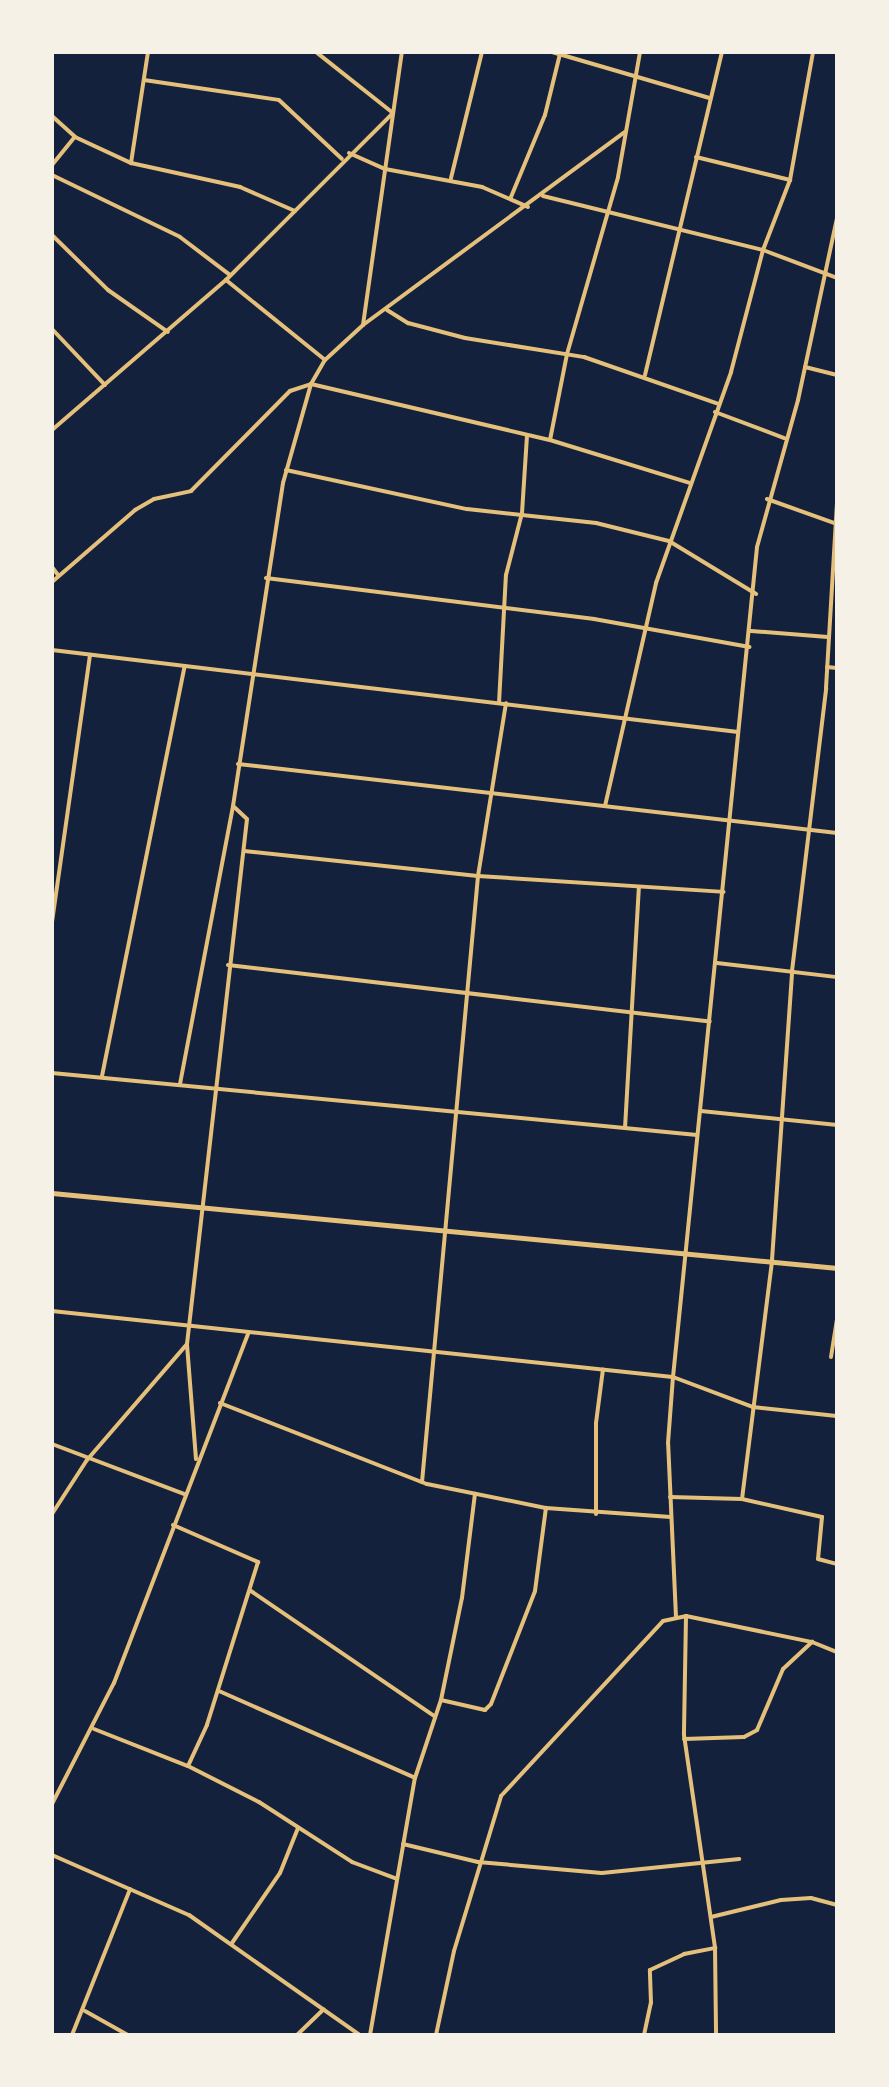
<!DOCTYPE html>
<style>
body{margin:0}
#map{position:relative;width:889px;height:2087px;overflow:hidden;background:#14213d;font-family:"PT Sans",sans-serif}
div>[style]{position:absolute}
[style*='--x']{left:calc(var(--x)*1px);top:calc(var(--y)*1px);width:calc(var(--w)*1px);rotate:calc(var(--a)*1deg)}
.minor>*{height:4px;margin:-2px;padding:0 2px;transform-origin:2px;border-radius:2px;background:#e5c07b}
.tertiary>*{height:5px;margin:-2.5px;padding:0 2.5px;transform-origin:2.5px;border-radius:2.5px;background:#e5c07b}
span{translate:-50% -50%;white-space:nowrap;text-align:center;line-height:1.15;-webkit-text-stroke:6px #f6f1e7;paint-order:stroke}
.frame{position:absolute;inset:0;border:54px solid #f6f1e7;pointer-events:none}
</style>
<div id="map">
<div class="minor">
<div style="--x:552;--y:52;--w:164;--a:16.3"></div>
<div style="--x:144;--y:80;--w:136;--a:8.4"></div>
<div style="--x:279;--y:100;--w:86;--a:43.1"></div>
<div style="--x:52;--y:116;--w:31;--a:42"></div>
<div style="--x:75;--y:137;--w:62;--a:24.9"></div>
<div style="--x:131;--y:163;--w:112;--a:12.4"></div>
<div style="--x:240;--y:187;--w:60;--a:23.6"></div>
<div style="--x:349;--y:153;--w:39;--a:24"></div>
<div style="--x:385;--y:169;--w:99;--a:10.5"></div>
<div style="--x:482;--y:187;--w:50;--a:23.5"></div>
<div style="--x:696;--y:157;--w:97;--a:13.7"></div>
<div style="--x:131;--y:163;--w:112;--a:-81.3"></div>
<div style="--x:52;--y:165;--w:36;--a:-51"></div>
<div style="--x:52;--y:175;--w:142;--a:25.8"></div>
<div style="--x:180;--y:237;--w:63;--a:37.2"></div>
<div style="--x:451;--y:178;--w:130;--a:-76.2"></div>
<div style="--x:543;--y:196;--w:227;--a:13.8"></div>
<div style="--x:763;--y:250;--w:79;--a:20.7"></div>
<div style="--x:511;--y:197;--w:89;--a:-67.5"></div>
<div style="--x:545;--y:115;--w:63;--a:-76.2"></div>
<div style="--x:52;--y:235;--w:78;--a:44.5"></div>
<div style="--x:108;--y:290;--w:73;--a:35"></div>
<div style="--x:226;--y:280;--w:127;--a:38.9"></div>
<div style="--x:387;--y:310;--w:25;--a:32"></div>
<div style="--x:408;--y:323;--w:59;--a:14.7"></div>
<div style="--x:465;--y:338;--w:121;--a:9.1"></div>
<div style="--x:584;--y:357;--w:143;--a:19.2"></div>
<div style="--x:363;--y:325;--w:276;--a:-81.9"></div>
<div style="--x:52;--y:329;--w:77;--a:46.6"></div>
<div style="--x:805;--y:367;--w:33;--a:14"></div>
<div style="--x:645;--y:375;--w:332;--a:-76.6"></div>
<div style="--x:715;--y:412;--w:74;--a:20.6"></div>
<div style="--x:52;--y:430;--w:230;--a:-40.8"></div>
<div style="--x:226;--y:280;--w:236;--a:-45"></div>
<div style="--x:393;--y:113;--w:98;--a:-141.6"></div>
<div style="--x:550;--y:440;--w:88;--a:-78.8"></div>
<div style="--x:567;--y:354;--w:184;--a:-73.9"></div>
<div style="--x:618;--y:177;--w:127;--a:-80"></div>
<div style="--x:286;--y:470;--w:185;--a:12.2"></div>
<div style="--x:467;--y:509;--w:130;--a:6.2"></div>
<div style="--x:596;--y:523;--w:75;--a:13.9"></div>
<div style="--x:669;--y:541;--w:102;--a:31.3"></div>
<div style="--x:767;--y:499;--w:74;--a:19.7"></div>
<div style="--x:52;--y:567;--w:10;--a:53"></div>
<div style="--x:266;--y:578;--w:331;--a:7.1"></div>
<div style="--x:594;--y:619;--w:158;--a:10.2"></div>
<div style="--x:52;--y:582;--w:110;--a:-40.9"></div>
<div style="--x:135;--y:510;--w:22;--a:-30"></div>
<div style="--x:154;--y:499;--w:38;--a:-12"></div>
<div style="--x:191;--y:491;--w:141;--a:-45.3"></div>
<div style="--x:290;--y:391;--w:22;--a:-18"></div>
<div style="--x:311;--y:384;--w:28;--a:-60"></div>
<div style="--x:325;--y:360;--w:52;--a:-42.6"></div>
<div style="--x:363;--y:325;--w:325;--a:-36.4"></div>
<div style="--x:751;--y:631;--w:77;--a:4.5"></div>
<div style="--x:52;--y:650;--w:691;--a:6.82"></div>
<div style="--x:827;--y:667;--w:10;--a:6"></div>
<div style="--x:499;--y:703;--w:128;--a:-86.9"></div>
<div style="--x:506;--y:575;--w:64;--a:-75.5"></div>
<div style="--x:522;--y:513;--w:77;--a:-86.3"></div>
<div style="--x:238;--y:764;--w:603;--a:6.57"></div>
<div style="--x:605;--y:806;--w:229;--a:-77.1"></div>
<div style="--x:656;--y:583;--w:224;--a:-70.4"></div>
<div style="--x:731;--y:372;--w:126;--a:-75.3"></div>
<div style="--x:763;--y:250;--w:75;--a:-68.9"></div>
<div style="--x:790;--y:180;--w:130;--a:-79.8"></div>
<div style="--x:244;--y:851;--w:235;--a:6.1"></div>
<div style="--x:478;--y:876;--w:246;--a:3.7"></div>
<div style="--x:52;--y:922;--w:270;--a:-81.9"></div>
<div style="--x:717;--y:963;--w:121;--a:6.7"></div>
<div style="--x:228;--y:965;--w:485;--a:6.7"></div>
<div style="--x:52;--y:1073;--w:648;--a:5.49"></div>
<div style="--x:102;--y:1076;--w:418;--a:-78.6"></div>
<div style="--x:180;--y:1084;--w:283;--a:-79.2"></div>
<div style="--x:233;--y:806;--w:327;--a:-81.2"></div>
<div style="--x:283;--y:483;--w:103;--a:-74.2"></div>
<div style="--x:311;--y:384;--w:245;--a:13.2"></div>
<div style="--x:550;--y:440;--w:146;--a:17.1"></div>
<div style="--x:701;--y:1111;--w:137;--a:5.9"></div>
<div style="--x:625;--y:1128;--w:241;--a:-86.7"></div>
<div style="--x:52;--y:1311;--w:624;--a:6.07"></div>
<div style="--x:673;--y:1377;--w:85;--a:20.6"></div>
<div style="--x:753;--y:1407;--w:84;--a:6.1"></div>
<div style="--x:831;--y:1357;--w:37;--a:-81"></div>
<div style="--x:220;--y:1403;--w:222;--a:21.4"></div>
<div style="--x:427;--y:1484;--w:121;--a:11.4"></div>
<div style="--x:546;--y:1508;--w:125;--a:4.1"></div>
<div style="--x:52;--y:1444;--w:141;--a:20.7"></div>
<div style="--x:196;--y:1459;--w:115;--a:-94.5"></div>
<div style="--x:187;--y:1344;--w:528;--a:-83.48"></div>
<div style="--x:247;--y:819;--w:19;--a:-137"></div>
<div style="--x:422;--y:1482;--w:609;--a:-84.72"></div>
<div style="--x:478;--y:876;--w:175;--a:-80.8"></div>
<div style="--x:670;--y:1497;--w:72;--a:1.6"></div>
<div style="--x:742;--y:1499;--w:82;--a:12.7"></div>
<div style="--x:822;--y:1517;--w:42;--a:95.4"></div>
<div style="--x:818;--y:1559;--w:20;--a:15"></div>
<div style="--x:742;--y:1499;--w:241;--a:-82.8"></div>
<div style="--x:772;--y:1260;--w:290;--a:-86"></div>
<div style="--x:792;--y:971;--w:285;--a:-83.1"></div>
<div style="--x:826;--y:688;--w:184;--a:-86.6"></div>
<div style="--x:52;--y:1514;--w:64;--a:-57.1"></div>
<div style="--x:87;--y:1460;--w:153;--a:-49.2"></div>
<div style="--x:596;--y:1514;--w:91;--a:-90"></div>
<div style="--x:596;--y:1423;--w:54;--a:-82.6"></div>
<div style="--x:173;--y:1525;--w:93;--a:23.5"></div>
<div style="--x:258;--y:1562;--w:171;--a:107.4"></div>
<div style="--x:207;--y:1725;--w:45;--a:114.9"></div>
<div style="--x:251;--y:1591;--w:222;--a:34.3"></div>
<div style="--x:686;--y:1616;--w:119;--a:91"></div>
<div style="--x:684;--y:1735;--w:215;--a:81.7"></div>
<div style="--x:715;--y:1948;--w:87;--a:89.3"></div>
<div style="--x:676;--y:1617;--w:174;--a:-92.6"></div>
<div style="--x:668;--y:1443;--w:66;--a:-85.7"></div>
<div style="--x:673;--y:1377;--w:834;--a:-84.22"></div>
<div style="--x:757;--y:547;--w:153;--a:-74.4"></div>
<div style="--x:798;--y:400;--w:186;--a:-77.9"></div>
<div style="--x:219;--y:1691;--w:214;--a:23.9"></div>
<div style="--x:441;--y:1700;--w:45;--a:12.8"></div>
<div style="--x:485;--y:1710;--w:8;--a:-45"></div>
<div style="--x:491;--y:1704;--w:121;--a:-68.7"></div>
<div style="--x:535;--y:1591;--w:84;--a:-82.5"></div>
<div style="--x:94;--y:1729;--w:101;--a:21.5"></div>
<div style="--x:188;--y:1766;--w:80;--a:26.9"></div>
<div style="--x:259;--y:1802;--w:111;--a:32.8"></div>
<div style="--x:352;--y:1862;--w:48;--a:20.7"></div>
<div style="--x:684;--y:1739;--w:60;--a:-1.9"></div>
<div style="--x:744;--y:1737;--w:15;--a:-28"></div>
<div style="--x:757;--y:1730;--w:66;--a:-66.9"></div>
<div style="--x:783;--y:1669;--w:40;--a:-43"></div>
<div style="--x:52;--y:1804;--w:136;--a:-62.9"></div>
<div style="--x:114;--y:1683;--w:376;--a:-69"></div>
<div style="--x:403;--y:1844;--w:77;--a:13.5"></div>
<div style="--x:478;--y:1862;--w:124;--a:5.1"></div>
<div style="--x:602;--y:1873;--w:138;--a:-5.8"></div>
<div style="--x:52;--y:1855;--w:150;--a:23.7"></div>
<div style="--x:189;--y:1915;--w:209;--a:35.1"></div>
<div style="--x:711;--y:1917;--w:72;--a:-13.7"></div>
<div style="--x:781;--y:1900;--w:30;--a:-4"></div>
<div style="--x:811;--y:1898;--w:27;--a:15"></div>
<div style="--x:232;--y:1943;--w:85;--a:-55.6"></div>
<div style="--x:280;--y:1873;--w:48;--a:-68.2"></div>
<div style="--x:85;--y:2011;--w:49;--a:29.2"></div>
<div style="--x:72;--y:2035;--w:157;--a:-68.3"></div>
<div style="--x:297;--y:2035;--w:37;--a:-44"></div>
<div style="--x:370;--y:2035;--w:261;--a:-80.1"></div>
<div style="--x:415;--y:1778;--w:82;--a:-71.6"></div>
<div style="--x:441;--y:1700;--w:104;--a:-78.4"></div>
<div style="--x:462;--y:1598;--w:105;--a:-82.9"></div>
<div style="--x:436;--y:2035;--w:86;--a:-77.9"></div>
<div style="--x:454;--y:1951;--w:162;--a:-73.1"></div>
<div style="--x:501;--y:1796;--w:238;--a:-47.2"></div>
<div style="--x:663;--y:1621;--w:24;--a:-12"></div>
<div style="--x:686;--y:1616;--w:129;--a:11.7"></div>
<div style="--x:812;--y:1642;--w:27;--a:22"></div>
<div style="--x:644;--y:2035;--w:33;--a:-78"></div>
<div style="--x:651;--y:2003;--w:33;--a:-92"></div>
<div style="--x:650;--y:1970;--w:38;--a:-25"></div>
<div style="--x:684;--y:1954;--w:32;--a:-11"></div>
</div>
<div class="tertiary">
<div style="--x:52;--y:1193;--w:789;--a:5.46"></div>
</div>
<div class="frame"></div>
</div>
